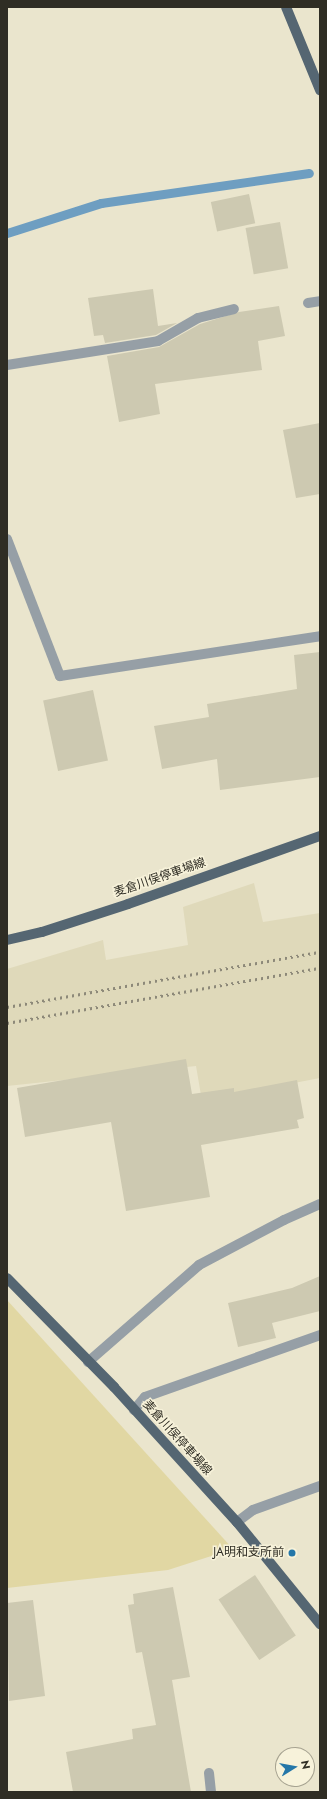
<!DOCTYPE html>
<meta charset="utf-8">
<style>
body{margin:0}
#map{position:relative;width:327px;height:1799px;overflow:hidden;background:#eae5cd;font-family:Jost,"Noto Sans JP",sans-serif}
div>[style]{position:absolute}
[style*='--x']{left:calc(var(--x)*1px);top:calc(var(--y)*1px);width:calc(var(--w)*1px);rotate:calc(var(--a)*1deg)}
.built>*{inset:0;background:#dfd9ba}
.green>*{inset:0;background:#e1d7a3}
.stream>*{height:9px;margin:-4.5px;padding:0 4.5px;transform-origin:4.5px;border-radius:4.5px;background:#6e9ec1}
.building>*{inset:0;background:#cdc9b1;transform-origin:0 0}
.minor>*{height:10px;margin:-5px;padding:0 5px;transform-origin:5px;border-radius:5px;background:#969fa6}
.major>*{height:10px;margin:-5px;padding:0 5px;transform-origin:5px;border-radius:5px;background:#556672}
.rail>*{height:3px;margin-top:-1.5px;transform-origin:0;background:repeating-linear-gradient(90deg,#8d8979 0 2px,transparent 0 6px)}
.dots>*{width:11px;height:11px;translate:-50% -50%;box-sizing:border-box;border:2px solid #f7f2da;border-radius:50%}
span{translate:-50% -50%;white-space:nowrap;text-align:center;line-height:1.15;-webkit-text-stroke:3px #f7f2da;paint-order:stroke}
.street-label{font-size:12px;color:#2f2d24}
.poi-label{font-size:12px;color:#2f2d24}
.right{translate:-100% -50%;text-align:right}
.frame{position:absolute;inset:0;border:8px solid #2f2d24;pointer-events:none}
.north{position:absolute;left:275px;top:1747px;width:40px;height:40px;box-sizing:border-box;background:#f7f2da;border:1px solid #a7a391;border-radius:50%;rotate:79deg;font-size:11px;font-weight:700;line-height:16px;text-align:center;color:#2f2d24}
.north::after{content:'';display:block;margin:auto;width:14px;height:18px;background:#2577a8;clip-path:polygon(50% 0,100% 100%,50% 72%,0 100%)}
</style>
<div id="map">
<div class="built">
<div style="clip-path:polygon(254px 883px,263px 922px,320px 913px,320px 1078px,202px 1101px,196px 1066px,7px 1086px,7px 969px,103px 940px,106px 960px,188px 945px,183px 907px)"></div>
</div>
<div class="green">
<div style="clip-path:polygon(7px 1300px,233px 1549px,168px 1570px,7px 1588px)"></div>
</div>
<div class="stream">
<div style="--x:7;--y:233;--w:99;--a:-17.7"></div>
<div style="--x:101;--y:203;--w:210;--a:-8.2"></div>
</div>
<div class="building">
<div style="left:249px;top:194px;width:30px;height:39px;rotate:78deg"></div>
<div style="left:280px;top:222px;width:47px;height:35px;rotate:80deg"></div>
<div style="clip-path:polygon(153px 289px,158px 326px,177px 323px,156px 335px,105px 343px,103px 335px,94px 336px,88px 298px)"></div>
<div style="clip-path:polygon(279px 306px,285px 336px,258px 341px,262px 370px,155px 384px,160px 414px,119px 422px,107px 356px,159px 347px,200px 324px,239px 312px)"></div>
<div style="clip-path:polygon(320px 423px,320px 494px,296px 498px,283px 430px)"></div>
<div style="clip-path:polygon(320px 652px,320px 777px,220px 790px,217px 759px,162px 769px,154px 726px,209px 717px,207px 704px,297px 689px,294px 655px)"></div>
<div style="left:93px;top:690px;width:72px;height:51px;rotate:78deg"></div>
<div style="clip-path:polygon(186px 1059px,192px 1094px,234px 1088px,234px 1092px,297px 1080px,304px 1118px,297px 1120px,299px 1128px,201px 1145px,210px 1197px,126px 1211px,111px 1122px,25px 1137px,17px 1088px)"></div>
<div style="clip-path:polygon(320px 1276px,320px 1311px,272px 1323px,276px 1338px,238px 1347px,228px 1303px,292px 1288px)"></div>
<div style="left:255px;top:1575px;width:73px;height:44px;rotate:56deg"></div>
<div style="clip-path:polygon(173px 1587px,190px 1677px,172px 1680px,191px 1792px,73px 1792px,66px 1752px,133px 1739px,132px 1729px,156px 1725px,142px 1652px,136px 1653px,128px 1605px,134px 1604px,133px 1594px)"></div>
<div style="clip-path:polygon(33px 1600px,45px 1696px,9px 1701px,7px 1603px)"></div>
</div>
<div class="minor">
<div style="--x:308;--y:303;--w:12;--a:-9"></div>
<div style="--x:7;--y:365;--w:153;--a:-9"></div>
<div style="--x:158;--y:341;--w:46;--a:-29.9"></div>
<div style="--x:198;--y:318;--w:37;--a:-14"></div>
<div style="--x:7;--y:539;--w:147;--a:68.9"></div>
<div style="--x:60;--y:676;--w:263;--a:-8.7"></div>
<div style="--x:88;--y:1362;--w:147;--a:-41.1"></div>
<div style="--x:199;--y:1265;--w:96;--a:-27.9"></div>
<div style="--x:284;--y:1220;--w:39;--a:-24"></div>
<div style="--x:134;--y:1410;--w:17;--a:-50"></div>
<div style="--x:145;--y:1397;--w:186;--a:-19.5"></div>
<div style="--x:237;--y:1522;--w:20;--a:-37"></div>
<div style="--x:253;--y:1510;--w:71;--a:-19.7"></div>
<div style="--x:209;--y:1773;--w:19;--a:84"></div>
</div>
<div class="major">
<div style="--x:286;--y:7;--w:90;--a:67.7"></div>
<div style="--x:7;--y:940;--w:36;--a:-13"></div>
<div style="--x:42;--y:932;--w:90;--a:-18"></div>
<div style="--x:128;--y:904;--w:204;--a:-19.5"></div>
<div style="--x:7;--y:1278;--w:153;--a:45.5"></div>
<div style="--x:114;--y:1387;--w:183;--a:47.7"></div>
<div style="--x:237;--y:1522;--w:132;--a:50.9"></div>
</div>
<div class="rail">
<div style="--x:7;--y:1007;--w:318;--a:-10"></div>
<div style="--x:7;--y:1023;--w:318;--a:-10"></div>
</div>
<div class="dots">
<div style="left:292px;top:1553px;background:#2577a8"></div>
</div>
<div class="street-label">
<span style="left:160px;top:878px;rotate:-19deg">麦倉川俣停車場線</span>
<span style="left:177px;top:1438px;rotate:48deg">麦倉川俣停車場線</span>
</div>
<div class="poi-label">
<span class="right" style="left:284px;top:1553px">JA明和支所前</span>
</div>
<div class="frame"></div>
<div class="north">N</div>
</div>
